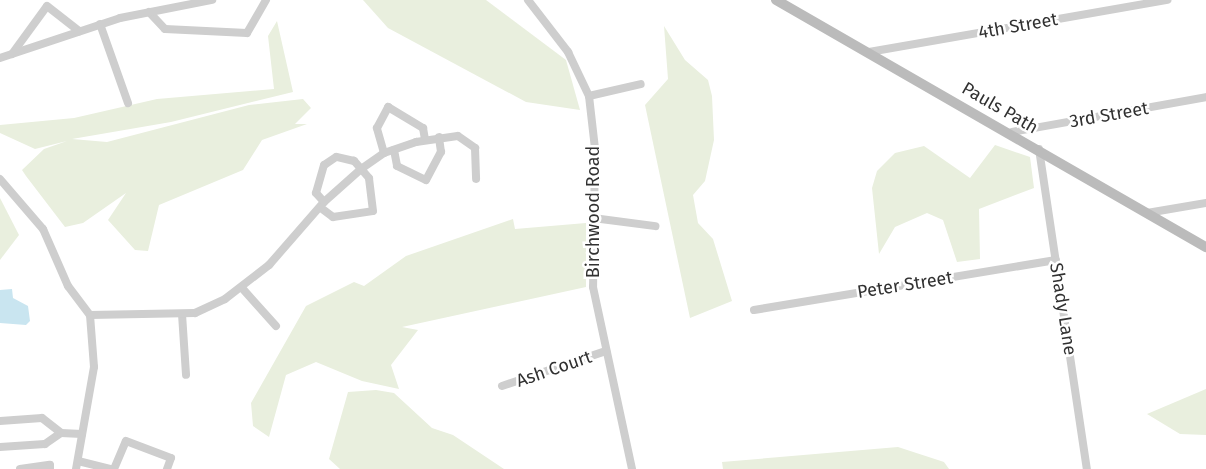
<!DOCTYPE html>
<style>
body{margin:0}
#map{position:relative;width:1206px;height:469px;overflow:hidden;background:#fff;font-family:"Fira Sans",sans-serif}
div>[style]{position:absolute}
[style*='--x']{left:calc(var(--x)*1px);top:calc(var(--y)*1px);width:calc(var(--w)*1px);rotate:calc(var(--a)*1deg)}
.green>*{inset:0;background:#e9efde}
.water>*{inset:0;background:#c9e5f0}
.street>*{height:8px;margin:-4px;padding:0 4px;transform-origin:4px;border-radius:4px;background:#cecece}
.secondary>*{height:10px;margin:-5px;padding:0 5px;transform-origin:5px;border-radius:5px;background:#bbb}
span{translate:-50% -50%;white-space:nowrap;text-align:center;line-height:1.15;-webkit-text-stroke:5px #fff;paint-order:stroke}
.street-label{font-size:18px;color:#313131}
</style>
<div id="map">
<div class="green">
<div style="clip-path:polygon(363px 0,486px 0,566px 60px,580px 110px,526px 102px,388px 28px)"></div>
<div style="clip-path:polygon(277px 21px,293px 92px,171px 122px,72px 139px,107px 142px,249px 105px,303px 99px,311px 108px,295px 124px,307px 124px,262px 140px,243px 170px,159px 205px,148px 251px,135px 250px,108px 220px,126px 193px,83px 223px,65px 227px,26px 176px,22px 170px,44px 149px,67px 141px,35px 149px,0 133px,0 125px,74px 118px,157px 99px,274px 89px,268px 36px)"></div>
<div style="clip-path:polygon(664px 26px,685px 60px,708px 80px,712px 96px,714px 140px,705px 181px,693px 195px,698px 223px,713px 239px,732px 301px,690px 318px,645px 105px,668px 79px)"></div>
<div style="clip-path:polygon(995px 145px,1030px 157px,1034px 188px,979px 209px,980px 259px,957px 262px,943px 220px,927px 213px,895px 227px,879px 254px,872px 188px,877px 171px,895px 153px,924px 146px,970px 178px)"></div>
<div style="clip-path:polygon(0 198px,19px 235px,0 260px)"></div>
<div style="clip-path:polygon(513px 219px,515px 229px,586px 223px,586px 287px,402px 327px,418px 330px,391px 365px,399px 389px,362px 381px,316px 362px,286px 375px,269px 437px,253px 426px,251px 403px,306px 306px,354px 282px,364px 286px,406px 256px)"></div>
<div style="clip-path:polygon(1206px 389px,1206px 435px,1180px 434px,1147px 414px)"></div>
<div style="clip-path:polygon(376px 390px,394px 393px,432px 428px,453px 435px,504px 469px,340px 469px,329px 459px,348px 392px)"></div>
<div style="clip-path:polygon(898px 447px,944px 462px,949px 469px,723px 469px,722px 462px)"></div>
</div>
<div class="water">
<div style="clip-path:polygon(12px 289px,13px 298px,28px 306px,30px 321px,26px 325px,0 323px,0 290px)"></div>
</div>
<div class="street">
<div style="--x:528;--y:0;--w:66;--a:52.4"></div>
<div style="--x:568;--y:52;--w:49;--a:64.5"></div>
<div style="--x:589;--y:96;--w:53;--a:83.5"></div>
<div style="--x:595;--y:149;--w:138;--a:90.8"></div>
<div style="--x:593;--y:287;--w:186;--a:77.9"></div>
<div style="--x:149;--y:12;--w:23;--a:47"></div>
<div style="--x:165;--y:29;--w:82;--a:2.8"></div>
<div style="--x:247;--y:33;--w:38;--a:-60"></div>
<div style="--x:100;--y:24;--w:84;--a:70.5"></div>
<div style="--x:869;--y:52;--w:303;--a:-9.9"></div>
<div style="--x:12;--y:54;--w:59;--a:-53.9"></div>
<div style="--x:47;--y:6;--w:41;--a:38"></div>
<div style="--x:0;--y:58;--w:126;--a:-18.4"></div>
<div style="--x:120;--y:18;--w:94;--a:-11.1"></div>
<div style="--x:589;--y:96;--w:53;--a:-13"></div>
<div style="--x:1012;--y:132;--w:197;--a:-10.2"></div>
<div style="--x:1039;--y:149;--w:324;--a:81.5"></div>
<div style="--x:394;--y:150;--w:16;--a:79"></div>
<div style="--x:397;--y:166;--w:32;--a:26"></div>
<div style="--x:426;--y:180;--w:32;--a:-62"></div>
<div style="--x:441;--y:152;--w:15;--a:-98"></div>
<div style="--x:384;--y:153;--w:26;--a:-106"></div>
<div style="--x:377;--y:128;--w:24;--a:-62"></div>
<div style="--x:388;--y:107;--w:41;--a:31"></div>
<div style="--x:423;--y:128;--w:11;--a:80"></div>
<div style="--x:0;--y:179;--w:66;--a:49.3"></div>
<div style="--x:43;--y:229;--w:62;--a:66.3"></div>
<div style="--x:68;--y:286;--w:36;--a:53"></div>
<div style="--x:90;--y:315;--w:52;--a:85.6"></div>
<div style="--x:94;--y:367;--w:104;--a:100"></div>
<div style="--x:321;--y:208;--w:15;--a:37"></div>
<div style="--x:333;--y:217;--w:40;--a:-8.5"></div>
<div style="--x:373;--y:211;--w:33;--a:-97"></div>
<div style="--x:369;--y:178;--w:23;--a:-131"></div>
<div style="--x:354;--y:161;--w:18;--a:-167"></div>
<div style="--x:336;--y:157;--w:14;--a:146"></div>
<div style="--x:324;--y:165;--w:29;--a:106"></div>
<div style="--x:316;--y:193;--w:12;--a:48"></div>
<div style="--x:1147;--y:213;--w:60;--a:-9.6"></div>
<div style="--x:593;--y:218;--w:63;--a:7.4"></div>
<div style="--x:242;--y:288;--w:51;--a:48.2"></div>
<div style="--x:754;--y:310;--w:306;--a:-9.4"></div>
<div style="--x:182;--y:314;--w:61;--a:86.2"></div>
<div style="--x:90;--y:315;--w:105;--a:-1.1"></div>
<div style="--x:195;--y:313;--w:33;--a:-25"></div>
<div style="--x:225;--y:299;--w:56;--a:-37.7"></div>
<div style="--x:269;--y:265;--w:84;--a:-48.9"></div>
<div style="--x:324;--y:202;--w:50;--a:-41.7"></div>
<div style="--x:361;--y:169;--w:28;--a:-35"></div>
<div style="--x:384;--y:153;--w:34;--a:-19"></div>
<div style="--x:416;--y:142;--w:42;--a:-8.1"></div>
<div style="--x:458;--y:136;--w:21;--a:35"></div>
<div style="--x:475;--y:148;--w:31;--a:88"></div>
<div style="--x:502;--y:386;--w:110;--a:-18.6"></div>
<div style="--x:0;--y:421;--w:42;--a:-4.1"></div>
<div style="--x:42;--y:418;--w:24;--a:38"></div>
<div style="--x:0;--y:447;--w:45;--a:-3.8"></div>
<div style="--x:45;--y:444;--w:19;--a:-35"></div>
<div style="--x:61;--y:433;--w:21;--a:3"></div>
<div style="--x:78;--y:461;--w:34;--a:14"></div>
<div style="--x:20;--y:469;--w:30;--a:-8"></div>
<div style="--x:50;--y:465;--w:4;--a:90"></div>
<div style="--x:114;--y:469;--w:30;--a:-67"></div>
<div style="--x:126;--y:441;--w:48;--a:20.7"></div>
<div style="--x:171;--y:458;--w:12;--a:110"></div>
</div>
<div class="secondary">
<div style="--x:776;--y:0;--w:496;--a:29.9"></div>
</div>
<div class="street-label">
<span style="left:1018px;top:26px;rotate:-10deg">4th Street</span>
<span style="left:1000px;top:108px;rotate:30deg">Pauls Path</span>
<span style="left:1109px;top:115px;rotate:-10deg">3rd Street</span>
<span style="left:593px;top:212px;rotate:-90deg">Birchwood Road</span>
<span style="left:905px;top:285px;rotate:-9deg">Peter Street</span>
<span style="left:1063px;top:309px;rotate:81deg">Shady Lane</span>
<span style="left:554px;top:369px;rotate:-19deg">Ash Court</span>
</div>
</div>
